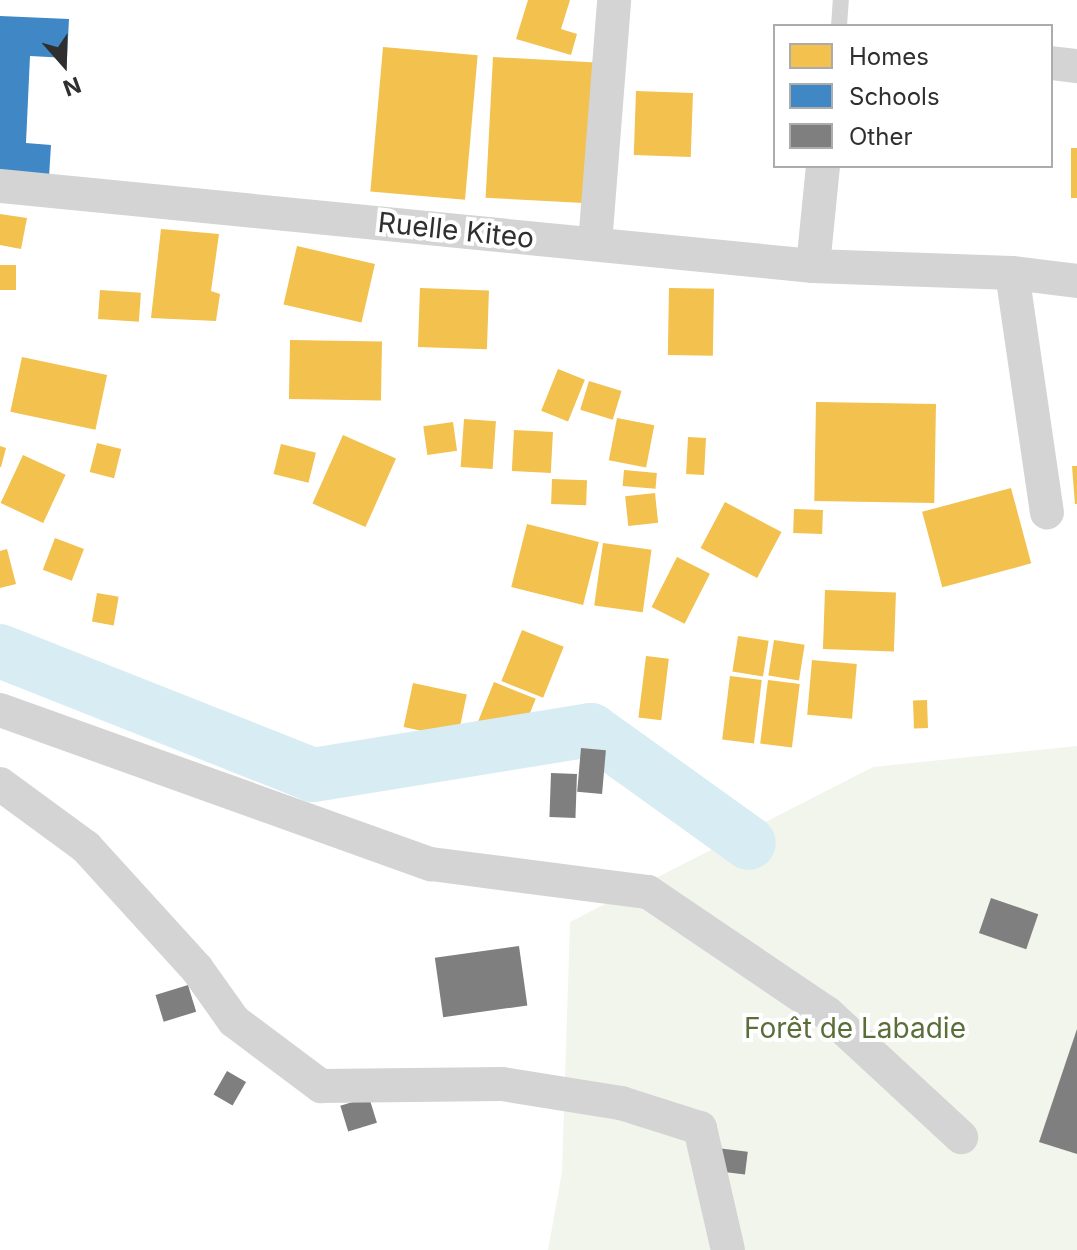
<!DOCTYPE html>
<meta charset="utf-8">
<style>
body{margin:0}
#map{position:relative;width:1077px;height:1250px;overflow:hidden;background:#fff;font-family:Inter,sans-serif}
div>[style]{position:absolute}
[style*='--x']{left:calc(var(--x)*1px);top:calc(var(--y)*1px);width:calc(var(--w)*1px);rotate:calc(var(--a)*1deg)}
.green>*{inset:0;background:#f2f5ec}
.homes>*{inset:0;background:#f2c14e;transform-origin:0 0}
.schools>*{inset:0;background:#3f88c5}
.river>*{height:54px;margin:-27px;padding:0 27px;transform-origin:27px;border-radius:27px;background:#d8edf3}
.building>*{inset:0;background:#7f7f7f;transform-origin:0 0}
.service>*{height:16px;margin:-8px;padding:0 8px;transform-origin:8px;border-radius:8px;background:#d4d4d4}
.minor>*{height:34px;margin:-17px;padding:0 17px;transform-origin:17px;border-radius:17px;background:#d4d4d4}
span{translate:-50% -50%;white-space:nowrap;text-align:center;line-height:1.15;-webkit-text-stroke:8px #fff;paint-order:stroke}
.street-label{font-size:28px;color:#2f2f2f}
.park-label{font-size:28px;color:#5a6e3a}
.legend{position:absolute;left:773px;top:24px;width:280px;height:144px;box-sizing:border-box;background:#fff;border:2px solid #acacac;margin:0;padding:10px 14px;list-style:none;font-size:24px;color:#2f2f2f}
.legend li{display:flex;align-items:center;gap:16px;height:40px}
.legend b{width:40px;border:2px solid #acacac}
.north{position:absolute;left:24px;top:24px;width:80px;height:80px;-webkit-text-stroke:6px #fff;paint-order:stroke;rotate:160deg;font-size:22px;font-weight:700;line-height:32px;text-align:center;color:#2f2f2f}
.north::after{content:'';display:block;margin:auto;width:28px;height:36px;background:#2f2f2f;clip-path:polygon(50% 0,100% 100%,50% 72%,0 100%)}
</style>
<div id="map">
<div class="green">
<div style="clip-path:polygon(1077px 746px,1077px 1250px,548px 1250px,562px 1172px,570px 922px,873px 767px)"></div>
</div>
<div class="homes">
<div style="clip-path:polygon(528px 0,570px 0,561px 29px,577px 34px,571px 55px,516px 39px)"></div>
<div style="left:383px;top:47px;width:95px;height:145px;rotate:5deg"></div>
<div style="left:493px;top:57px;width:103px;height:141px;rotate:3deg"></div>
<div style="left:636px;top:91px;width:57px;height:64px;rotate:2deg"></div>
<div style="left:1071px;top:148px;width:6px;height:50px"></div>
<div style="clip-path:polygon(0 214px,27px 218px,21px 249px,0 245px)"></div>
<div style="clip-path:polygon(161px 229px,219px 234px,211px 291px,220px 294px,216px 321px,151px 318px)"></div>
<div style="left:297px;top:246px;width:80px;height:60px;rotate:13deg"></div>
<div style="left:16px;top:265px;width:25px;height:16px;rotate:90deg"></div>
<div style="left:420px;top:288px;width:69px;height:59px;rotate:2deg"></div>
<div style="left:669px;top:288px;width:45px;height:67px;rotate:1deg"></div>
<div style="left:100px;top:290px;width:41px;height:29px;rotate:4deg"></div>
<div style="left:290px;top:340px;width:92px;height:59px;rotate:1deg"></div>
<div style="left:22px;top:357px;width:87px;height:56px;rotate:12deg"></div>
<div style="left:558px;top:369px;width:29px;height:45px;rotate:22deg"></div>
<div style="left:589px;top:381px;width:34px;height:30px;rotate:17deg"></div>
<div style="left:816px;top:402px;width:120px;height:99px;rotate:1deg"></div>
<div style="left:617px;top:418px;width:38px;height:43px;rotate:11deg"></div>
<div style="left:464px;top:419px;width:32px;height:48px;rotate:4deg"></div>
<div style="left:453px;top:422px;width:29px;height:30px;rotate:82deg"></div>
<div style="left:514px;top:430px;width:39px;height:41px;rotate:3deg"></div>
<div style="left:343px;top:435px;width:58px;height:75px;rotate:24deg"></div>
<div style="left:688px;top:437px;width:18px;height:37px;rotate:3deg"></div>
<div style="left:97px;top:443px;width:25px;height:30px;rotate:14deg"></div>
<div style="left:281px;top:444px;width:36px;height:31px;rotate:14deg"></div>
<div style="clip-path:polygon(0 446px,6px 448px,1px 467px,0 467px)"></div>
<div style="left:23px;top:455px;width:47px;height:53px;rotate:25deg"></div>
<div style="clip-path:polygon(1072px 466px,1077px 466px,1077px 504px,1075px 504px)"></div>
<div style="left:624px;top:470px;width:33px;height:16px;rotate:5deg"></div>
<div style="left:552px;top:479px;width:35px;height:25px;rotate:2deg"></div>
<div style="left:1011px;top:488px;width:78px;height:92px;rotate:75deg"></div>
<div style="left:655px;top:493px;width:30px;height:30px;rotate:84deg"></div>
<div style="left:725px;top:502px;width:64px;height:52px;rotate:28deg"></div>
<div style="left:794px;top:509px;width:29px;height:24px;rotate:2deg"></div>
<div style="left:527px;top:524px;width:74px;height:65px;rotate:14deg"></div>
<div style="left:55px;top:538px;width:31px;height:34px;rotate:21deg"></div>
<div style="left:603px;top:543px;width:49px;height:63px;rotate:8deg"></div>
<div style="clip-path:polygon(7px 549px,16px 584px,0 588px,0 551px)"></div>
<div style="left:677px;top:557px;width:37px;height:56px;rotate:27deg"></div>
<div style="left:825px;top:590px;width:71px;height:59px;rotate:2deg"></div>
<div style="left:97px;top:593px;width:22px;height:29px;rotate:10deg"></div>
<div style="left:522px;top:630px;width:45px;height:55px;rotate:22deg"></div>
<div style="left:738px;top:636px;width:31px;height:36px;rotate:9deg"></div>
<div style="left:774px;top:640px;width:31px;height:36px;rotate:9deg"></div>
<div style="left:646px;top:656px;width:23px;height:62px;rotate:7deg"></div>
<div style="left:812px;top:660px;width:45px;height:55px;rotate:5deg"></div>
<div style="left:730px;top:676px;width:32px;height:64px;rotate:7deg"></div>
<div style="left:768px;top:680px;width:32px;height:64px;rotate:7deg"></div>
<div style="left:494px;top:682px;width:45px;height:56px;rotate:22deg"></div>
<div style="left:413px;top:683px;width:55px;height:45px;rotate:12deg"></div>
<div style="left:927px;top:700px;width:28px;height:14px;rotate:88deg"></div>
</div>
<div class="schools">
<div style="clip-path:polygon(0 16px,69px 19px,67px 58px,30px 56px,26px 143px,51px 145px,49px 177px,0 174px)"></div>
</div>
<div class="river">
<div style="--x:0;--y:651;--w:337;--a:21.6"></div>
<div style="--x:313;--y:775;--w:282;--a:-9.2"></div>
<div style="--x:591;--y:730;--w:194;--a:35.6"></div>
</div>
<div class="building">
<div style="left:581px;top:748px;width:25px;height:44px;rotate:5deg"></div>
<div style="left:551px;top:773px;width:26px;height:44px;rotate:2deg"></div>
<div style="left:991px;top:898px;width:50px;height:37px;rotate:19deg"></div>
<div style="left:519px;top:946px;width:60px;height:85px;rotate:82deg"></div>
<div style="left:188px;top:985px;width:28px;height:34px;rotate:73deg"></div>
<div style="clip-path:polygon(1077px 1029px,1077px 1154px,1039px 1142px)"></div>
<div style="left:227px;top:1071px;width:22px;height:27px;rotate:30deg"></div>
<div style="left:369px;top:1097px;width:27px;height:30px;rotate:73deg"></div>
<div style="left:717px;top:1148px;width:31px;height:23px;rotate:7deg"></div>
</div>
<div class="service">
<div style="--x:839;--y:26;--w:26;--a:-86"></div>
</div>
<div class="minor">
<div style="--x:1051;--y:63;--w:26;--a:7"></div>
<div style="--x:0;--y:186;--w:817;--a:5.62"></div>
<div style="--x:813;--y:266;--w:100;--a:-84.3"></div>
<div style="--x:595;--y:244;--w:245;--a:-85.5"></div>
<div style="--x:813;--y:266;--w:199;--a:2"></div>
<div style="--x:1012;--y:273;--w:65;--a:7"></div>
<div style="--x:1012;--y:273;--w:242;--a:81.7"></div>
<div style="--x:0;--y:710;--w:458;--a:19.7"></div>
<div style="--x:431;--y:864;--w:219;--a:7.4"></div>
<div style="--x:648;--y:892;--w:216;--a:34.1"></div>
<div style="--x:827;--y:1013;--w:183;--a:42.8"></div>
<div style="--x:0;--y:784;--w:107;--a:36.2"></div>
<div style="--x:86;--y:847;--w:165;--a:47.7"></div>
<div style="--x:197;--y:969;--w:64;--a:54.6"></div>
<div style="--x:234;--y:1021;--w:109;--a:36.8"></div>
<div style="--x:321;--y:1086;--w:181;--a:-0.6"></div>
<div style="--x:502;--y:1084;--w:121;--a:9.1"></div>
<div style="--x:621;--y:1103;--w:83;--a:17.6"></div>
<div style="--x:700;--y:1128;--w:125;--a:77.1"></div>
</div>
<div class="street-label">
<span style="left:456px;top:230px;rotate:6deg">Ruelle Kiteo</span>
</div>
<div class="park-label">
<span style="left:855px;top:1028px">Forêt de Labadie</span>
</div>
<ul class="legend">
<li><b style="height:22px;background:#f2c14e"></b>Homes</li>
<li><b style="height:22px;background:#3f88c5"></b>Schools</li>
<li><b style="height:22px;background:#7f7f7f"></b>Other</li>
</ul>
<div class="north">N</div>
</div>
